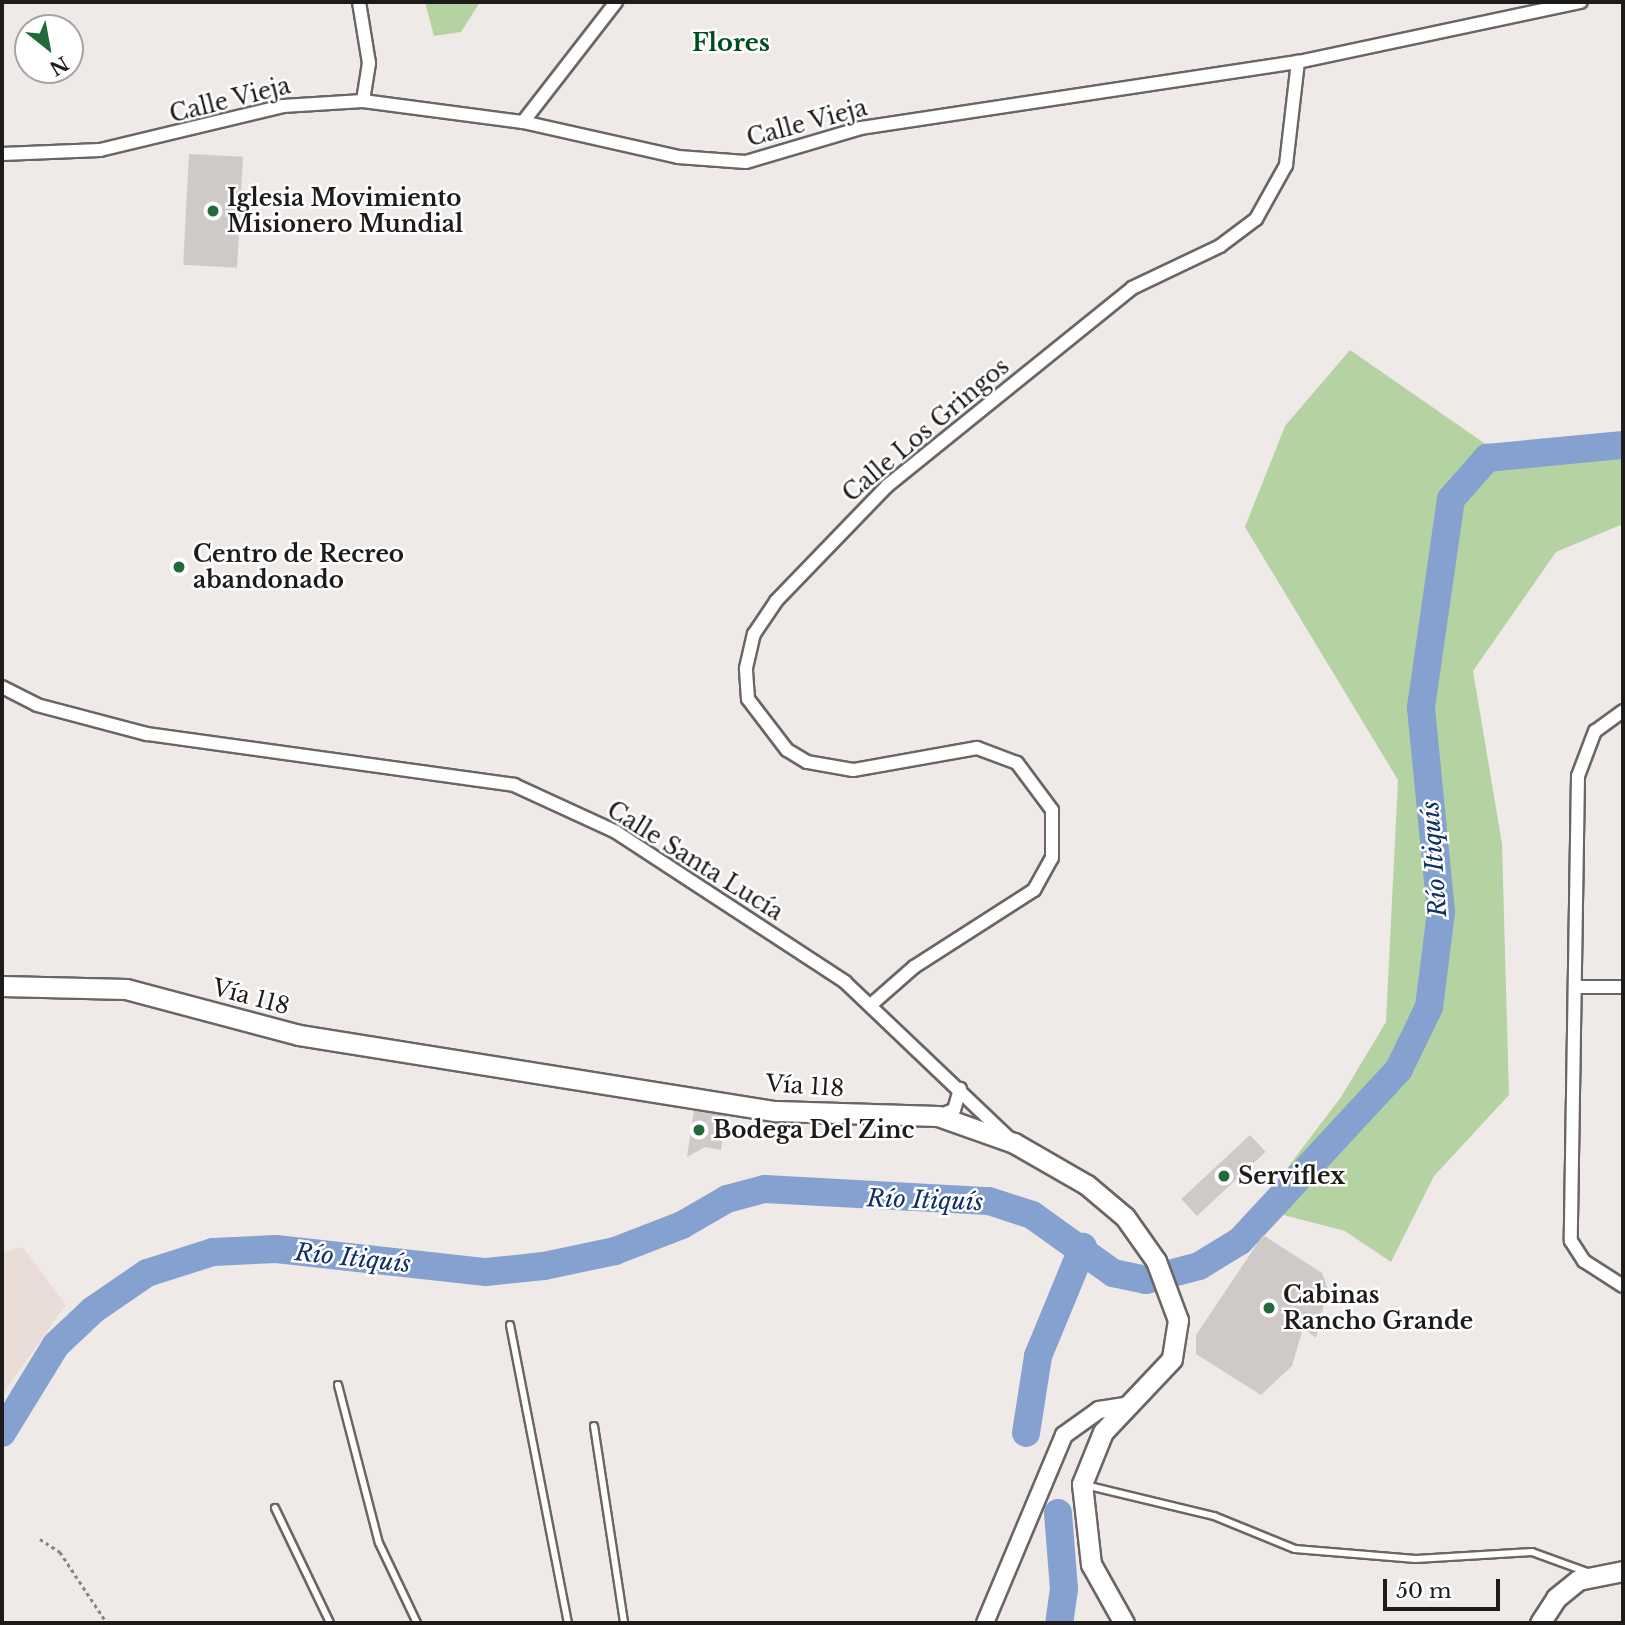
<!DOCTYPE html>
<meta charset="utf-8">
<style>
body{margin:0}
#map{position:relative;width:1625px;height:1625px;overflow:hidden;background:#efeae7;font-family:"Libre Baskerville",serif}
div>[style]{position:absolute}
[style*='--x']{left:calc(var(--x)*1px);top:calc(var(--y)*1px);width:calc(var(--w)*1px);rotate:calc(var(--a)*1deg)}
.built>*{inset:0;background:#eaddd7}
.green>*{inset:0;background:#b5d2a2}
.river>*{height:28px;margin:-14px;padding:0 14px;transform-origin:14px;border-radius:14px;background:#85a1cf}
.building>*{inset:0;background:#cfc9c8;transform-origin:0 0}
.path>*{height:2.5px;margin-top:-1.25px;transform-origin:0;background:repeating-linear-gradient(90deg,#878381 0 3.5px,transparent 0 7px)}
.roads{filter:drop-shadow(2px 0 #6b6664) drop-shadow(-2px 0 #6b6664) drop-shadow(0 2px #6b6664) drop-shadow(0 -2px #6b6664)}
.service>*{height:6px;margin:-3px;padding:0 3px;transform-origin:3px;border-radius:3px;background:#fff}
.minor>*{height:12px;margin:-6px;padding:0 6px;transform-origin:6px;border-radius:6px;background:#fff}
.tertiary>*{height:16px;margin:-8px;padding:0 8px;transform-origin:8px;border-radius:8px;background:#fff}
.secondary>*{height:19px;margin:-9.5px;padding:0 9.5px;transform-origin:9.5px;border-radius:9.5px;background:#fff}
.dots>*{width:19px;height:19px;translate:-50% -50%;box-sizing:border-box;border:4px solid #fff;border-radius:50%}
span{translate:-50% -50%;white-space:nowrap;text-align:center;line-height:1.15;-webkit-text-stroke:5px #fff;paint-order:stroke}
.street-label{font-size:23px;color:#1e1c1b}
.poi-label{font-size:23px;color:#1e1c1b;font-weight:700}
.left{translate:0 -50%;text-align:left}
.neighbourhood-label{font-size:24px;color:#014c1e;font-weight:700}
.water-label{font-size:24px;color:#103168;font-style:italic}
.frame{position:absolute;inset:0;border:4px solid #1e1c1b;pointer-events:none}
.north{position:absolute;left:14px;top:14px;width:70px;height:70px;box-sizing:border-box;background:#fff;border:2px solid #a5a4a4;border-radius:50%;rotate:149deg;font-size:19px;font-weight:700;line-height:28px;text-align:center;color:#1e1c1b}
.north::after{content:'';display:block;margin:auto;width:24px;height:32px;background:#226a37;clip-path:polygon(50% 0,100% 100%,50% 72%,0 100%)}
.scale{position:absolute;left:1383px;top:1579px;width:117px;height:32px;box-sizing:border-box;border:4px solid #1e1c1b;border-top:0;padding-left:9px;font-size:21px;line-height:24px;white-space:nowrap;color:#1e1c1b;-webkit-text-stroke:5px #fff;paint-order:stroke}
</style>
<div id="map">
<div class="built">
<div style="clip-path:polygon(23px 1247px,66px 1305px,2px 1395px,2px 1253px)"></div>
</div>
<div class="green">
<div style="clip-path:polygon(425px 2px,480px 2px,461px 32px,434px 36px)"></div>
<div style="clip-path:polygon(1350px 350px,1487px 445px,1623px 440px,1623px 524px,1556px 552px,1473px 671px,1502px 844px,1509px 1095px,1434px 1176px,1391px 1262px,1345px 1231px,1257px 1208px,1341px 1097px,1386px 1022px,1398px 780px,1245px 527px,1285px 426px)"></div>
</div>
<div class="river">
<div style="--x:2;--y:1433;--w:103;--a:-58.5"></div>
<div style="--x:56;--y:1345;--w:51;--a:-43.4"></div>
<div style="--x:93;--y:1310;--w:65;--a:-34.4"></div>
<div style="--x:147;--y:1273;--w:69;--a:-17.7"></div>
<div style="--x:213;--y:1252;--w:63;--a:-2.7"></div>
<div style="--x:276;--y:1249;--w:211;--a:6.3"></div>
<div style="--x:486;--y:1272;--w:58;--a:-5.9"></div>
<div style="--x:544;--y:1266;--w:73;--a:-11.9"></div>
<div style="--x:615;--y:1251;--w:72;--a:-21.2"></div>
<div style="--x:682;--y:1225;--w:52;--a:-30"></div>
<div style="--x:727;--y:1199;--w:39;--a:-15"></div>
<div style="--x:765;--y:1189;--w:224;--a:3.1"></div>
<div style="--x:989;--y:1201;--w:45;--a:18"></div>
<div style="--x:1032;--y:1215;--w:100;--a:35.6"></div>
<div style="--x:1113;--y:1273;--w:34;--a:12"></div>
<div style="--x:1146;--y:1280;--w:55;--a:-14.8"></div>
<div style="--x:1199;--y:1266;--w:48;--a:-31.4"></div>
<div style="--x:1240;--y:1241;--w:234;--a:-47.2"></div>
<div style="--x:1399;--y:1069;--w:69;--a:-64.2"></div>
<div style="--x:1429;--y:1007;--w:96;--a:-82.8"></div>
<div style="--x:1441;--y:912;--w:206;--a:-95.6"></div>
<div style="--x:1421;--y:707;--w:210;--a:-81.8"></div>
<div style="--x:1451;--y:499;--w:55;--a:-48.7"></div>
<div style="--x:1487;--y:458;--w:137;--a:-5.5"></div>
<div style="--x:1026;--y:1433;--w:78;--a:-81.1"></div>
<div style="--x:1038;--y:1356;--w:118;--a:-67.6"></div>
<div style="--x:1058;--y:1513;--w:76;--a:85.5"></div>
<div style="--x:1064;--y:1589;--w:34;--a:98"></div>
</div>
<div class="building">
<div style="left:189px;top:154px;width:54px;height:111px;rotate:3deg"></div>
<div style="clip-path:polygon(694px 1110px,726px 1115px,721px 1150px,705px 1147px,687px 1157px)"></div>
<div style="left:1250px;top:1135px;width:23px;height:94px;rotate:47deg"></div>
<div style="clip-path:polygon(1263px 1235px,1322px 1273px,1328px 1289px,1316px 1338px,1303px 1328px,1292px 1366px,1261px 1395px,1196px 1354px,1196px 1335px)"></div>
</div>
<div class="path">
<div style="--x:40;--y:1539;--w:24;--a:33"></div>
<div style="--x:60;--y:1552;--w:85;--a:56.5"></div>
</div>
<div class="roads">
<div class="service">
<div style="--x:510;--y:1325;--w:304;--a:79"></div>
<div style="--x:338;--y:1385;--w:163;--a:75.5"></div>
<div style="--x:379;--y:1543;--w:89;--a:64.6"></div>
<div style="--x:594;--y:1426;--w:199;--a:81.3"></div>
<div style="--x:1085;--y:1485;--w:133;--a:13.5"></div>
<div style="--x:1214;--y:1516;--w:87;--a:22.2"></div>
<div style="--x:1295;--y:1549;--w:121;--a:4.7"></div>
<div style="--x:1416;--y:1559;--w:116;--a:-3.5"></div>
<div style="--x:1532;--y:1552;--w:59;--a:20"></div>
<div style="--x:275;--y:1508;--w:127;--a:64.4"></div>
</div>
<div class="minor">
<div style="--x:359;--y:2;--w:62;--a:80.7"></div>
<div style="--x:369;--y:63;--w:38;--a:99"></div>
<div style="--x:523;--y:122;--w:152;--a:-52.2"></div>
<div style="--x:2;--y:154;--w:98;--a:-2.3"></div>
<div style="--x:100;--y:150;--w:188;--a:-13.5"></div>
<div style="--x:283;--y:106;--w:80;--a:-3.6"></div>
<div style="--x:363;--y:101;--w:161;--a:7.5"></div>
<div style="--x:523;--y:122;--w:159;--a:12.7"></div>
<div style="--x:678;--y:157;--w:68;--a:4.2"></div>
<div style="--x:746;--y:162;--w:120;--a:-16.5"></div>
<div style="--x:861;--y:128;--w:442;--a:-8.6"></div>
<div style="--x:1298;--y:62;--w:289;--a:-12"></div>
<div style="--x:2;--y:687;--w:39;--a:27"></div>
<div style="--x:37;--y:705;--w:114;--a:14.8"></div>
<div style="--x:147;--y:734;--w:371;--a:7.9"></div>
<div style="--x:514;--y:785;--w:112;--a:24.7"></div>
<div style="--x:616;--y:832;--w:274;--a:33.2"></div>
<div style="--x:845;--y:982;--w:226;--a:43.6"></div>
<div style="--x:1623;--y:711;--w:34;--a:144"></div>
<div style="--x:1595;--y:731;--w:48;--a:110.7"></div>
<div style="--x:1578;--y:776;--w:465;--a:90.9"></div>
<div style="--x:1571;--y:1241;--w:24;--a:57"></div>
<div style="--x:1584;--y:1261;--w:46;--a:32.7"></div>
<div style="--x:1576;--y:987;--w:47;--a:0"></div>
<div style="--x:873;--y:1003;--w:55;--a:-41.3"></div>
<div style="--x:914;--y:967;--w:143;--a:-32.7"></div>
<div style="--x:1034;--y:890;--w:37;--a:-61"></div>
<div style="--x:1052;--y:858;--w:48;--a:-90"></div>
<div style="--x:1052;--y:810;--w:59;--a:-126.7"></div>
<div style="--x:1017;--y:763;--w:43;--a:-159.4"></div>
<div style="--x:977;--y:748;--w:126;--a:169.9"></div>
<div style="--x:853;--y:770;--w:47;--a:-170.1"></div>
<div style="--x:807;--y:762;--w:23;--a:-149"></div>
<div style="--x:787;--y:750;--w:64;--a:-127.4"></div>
<div style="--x:748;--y:699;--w:31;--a:-94"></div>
<div style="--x:746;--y:668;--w:35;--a:-77"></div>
<div style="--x:754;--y:634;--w:40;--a:-56"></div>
<div style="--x:776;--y:601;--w:160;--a:-46"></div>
<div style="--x:887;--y:486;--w:315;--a:-38.9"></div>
<div style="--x:1132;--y:288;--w:98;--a:-25.5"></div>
<div style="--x:1220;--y:246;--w:45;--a:-36.9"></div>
<div style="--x:1256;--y:219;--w:62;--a:-60.9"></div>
<div style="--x:1286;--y:165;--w:104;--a:-83.4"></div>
<div style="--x:938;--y:1116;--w:17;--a:-21"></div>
<div style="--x:954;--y:1110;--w:22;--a:-74"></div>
</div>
<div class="tertiary">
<div style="--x:985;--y:1623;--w:204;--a:-67.2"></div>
<div style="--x:1064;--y:1435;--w:43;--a:-35.5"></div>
<div style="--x:1099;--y:1410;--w:31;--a:-9"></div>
</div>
<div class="secondary">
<div style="--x:2;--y:986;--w:124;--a:1.4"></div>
<div style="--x:126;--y:989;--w:179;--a:14.9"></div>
<div style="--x:299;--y:1035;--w:483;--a:9.1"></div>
<div style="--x:776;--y:1111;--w:162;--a:1.8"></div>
<div style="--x:938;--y:1116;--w:81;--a:19.6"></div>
<div style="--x:1014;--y:1143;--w:84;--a:29.9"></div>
<div style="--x:1087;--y:1185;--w:50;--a:40.1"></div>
<div style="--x:1125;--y:1217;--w:54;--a:54.8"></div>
<div style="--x:1156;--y:1261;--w:63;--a:69.6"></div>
<div style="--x:1178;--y:1320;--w:39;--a:99"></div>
<div style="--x:1172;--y:1359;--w:100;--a:133.4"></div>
<div style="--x:1103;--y:1432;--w:56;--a:112"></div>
<div style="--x:1082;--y:1484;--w:81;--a:83.6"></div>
<div style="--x:1091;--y:1564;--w:68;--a:60.8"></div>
<div style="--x:1540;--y:1623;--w:30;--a:-57"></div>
<div style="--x:1556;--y:1598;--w:28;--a:-39"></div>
<div style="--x:1578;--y:1580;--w:46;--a:-11.3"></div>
</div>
</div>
<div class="dots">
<div style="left:213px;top:211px;background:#226a37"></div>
<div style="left:179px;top:567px;background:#226a37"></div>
<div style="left:699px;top:1130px;background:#226a37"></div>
<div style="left:1224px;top:1176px;background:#226a37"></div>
<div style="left:1269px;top:1308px;background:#226a37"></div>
</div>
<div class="street-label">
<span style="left:230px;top:100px;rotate:-14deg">Calle Vieja</span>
<span style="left:807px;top:123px;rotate:-15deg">Calle Vieja</span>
<span style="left:926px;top:430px;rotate:-40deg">Calle Los Gringos</span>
<span style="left:695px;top:861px;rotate:32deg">Calle Santa Lucía</span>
<span style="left:251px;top:997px;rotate:15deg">Vía 118</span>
<span style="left:805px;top:1086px;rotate:4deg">Vía 118</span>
</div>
<div class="poi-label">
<span class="left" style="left:227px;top:211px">Iglesia Movimiento<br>Misionero Mundial</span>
<span class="left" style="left:193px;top:567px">Centro de Recreo<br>abandonado</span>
<span class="left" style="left:713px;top:1130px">Bodega Del Zinc</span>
<span class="left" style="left:1238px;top:1176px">Serviflex</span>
<span class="left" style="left:1283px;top:1308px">Cabinas<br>Rancho Grande</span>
</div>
<div class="neighbourhood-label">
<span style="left:731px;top:43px">Flores</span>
</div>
<div class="water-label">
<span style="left:1434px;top:859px;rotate:-94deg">Río Itiquís</span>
<span style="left:925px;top:1200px;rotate:2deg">Río Itiquís</span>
<span style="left:353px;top:1258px;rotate:6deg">Río Itiquís</span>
</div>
<div class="frame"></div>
<div class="north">N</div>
<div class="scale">50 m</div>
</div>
